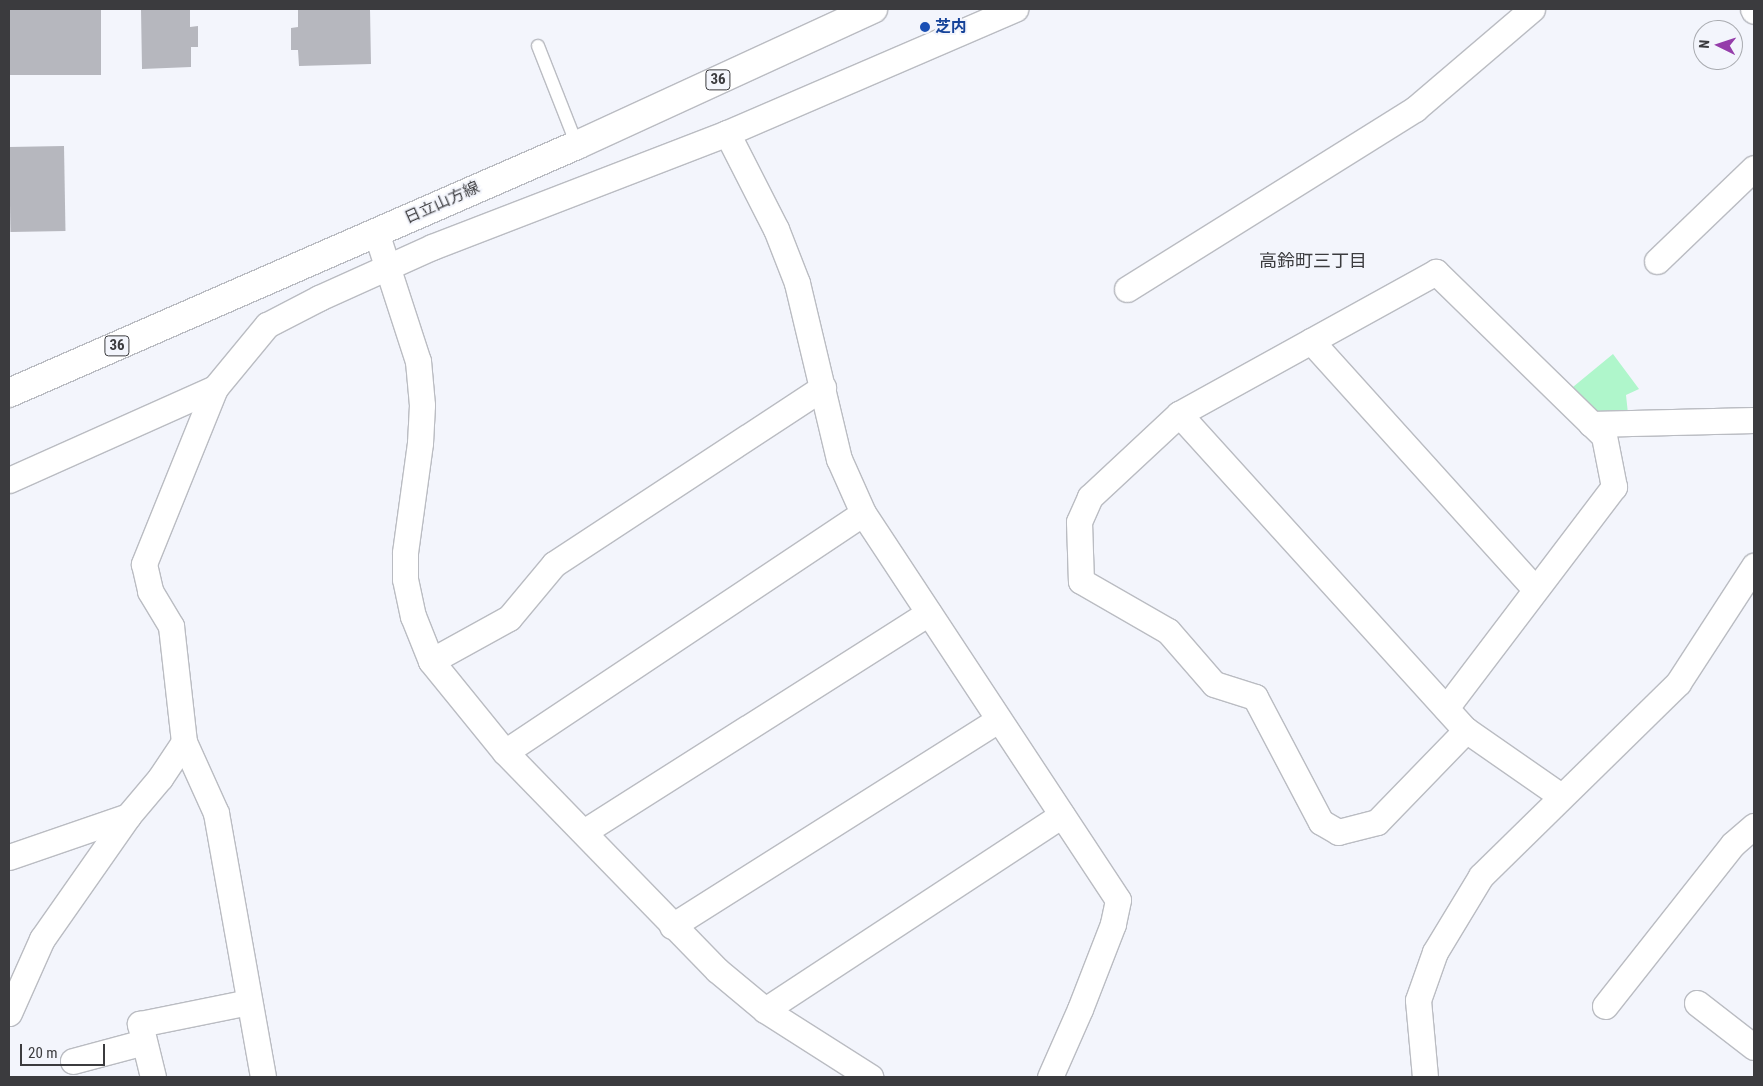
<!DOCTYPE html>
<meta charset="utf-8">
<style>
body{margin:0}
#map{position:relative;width:1763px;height:1086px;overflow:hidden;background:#f3f5fc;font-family:"Roboto Condensed","Noto Sans JP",sans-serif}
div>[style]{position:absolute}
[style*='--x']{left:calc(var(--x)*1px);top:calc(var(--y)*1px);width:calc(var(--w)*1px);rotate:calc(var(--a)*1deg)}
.green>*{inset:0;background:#aff6cb}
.building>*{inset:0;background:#b6b7be;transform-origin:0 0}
.roads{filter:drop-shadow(1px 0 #babcc2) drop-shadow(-1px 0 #babcc2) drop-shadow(0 1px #babcc2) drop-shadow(0 -1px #babcc2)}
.lane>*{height:12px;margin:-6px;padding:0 6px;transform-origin:6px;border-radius:6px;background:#fff}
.street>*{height:25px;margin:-12.5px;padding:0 12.5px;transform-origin:12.5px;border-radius:12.5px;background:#fff}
.primary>*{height:28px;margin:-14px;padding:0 14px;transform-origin:14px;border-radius:14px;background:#fff}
.dots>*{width:14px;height:14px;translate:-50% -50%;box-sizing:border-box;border:2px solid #f3f5fc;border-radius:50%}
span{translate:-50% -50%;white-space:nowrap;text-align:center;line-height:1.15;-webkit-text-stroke:4px #f3f5fc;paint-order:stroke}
.shield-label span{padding:1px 4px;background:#f3f5fc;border:1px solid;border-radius:4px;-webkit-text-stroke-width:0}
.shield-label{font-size:15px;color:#3b3b3e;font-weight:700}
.transit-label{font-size:16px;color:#164399;font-weight:700}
.left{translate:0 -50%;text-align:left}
.street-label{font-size:16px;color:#3b3b3e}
.neighbourhood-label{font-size:18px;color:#3b3b3e}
.frame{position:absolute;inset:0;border:10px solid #3b3b3e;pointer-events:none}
.north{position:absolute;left:1693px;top:20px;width:50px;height:50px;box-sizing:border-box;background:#f3f5fc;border:1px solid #a9abb0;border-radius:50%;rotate:274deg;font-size:14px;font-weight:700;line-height:20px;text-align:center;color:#3b3b3e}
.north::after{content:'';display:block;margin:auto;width:18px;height:22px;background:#953daa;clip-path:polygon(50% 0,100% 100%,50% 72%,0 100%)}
.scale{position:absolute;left:20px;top:1044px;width:85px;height:22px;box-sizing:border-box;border:2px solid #3b3b3e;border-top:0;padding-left:6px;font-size:15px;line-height:18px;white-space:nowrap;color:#3b3b3e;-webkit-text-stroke:4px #f3f5fc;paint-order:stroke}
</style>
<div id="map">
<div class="green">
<div style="clip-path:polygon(1613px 354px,1639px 389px,1626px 395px,1629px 423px,1591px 424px,1562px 396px)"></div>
</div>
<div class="building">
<div style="left:9px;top:9px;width:92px;height:66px"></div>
<div style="clip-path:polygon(141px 9px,190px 9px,190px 27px,198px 26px,198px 47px,191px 47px,191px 67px,142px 69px)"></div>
<div style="clip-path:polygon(298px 9px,370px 9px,371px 64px,299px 66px,298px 50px,291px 50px,291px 28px,298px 27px)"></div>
<div style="left:64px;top:146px;width:85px;height:55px;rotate:89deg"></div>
</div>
<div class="roads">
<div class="lane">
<div style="--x:538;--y:46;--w:106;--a:68.5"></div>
</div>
<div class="street">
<div style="--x:1753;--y:9;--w:2;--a:63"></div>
<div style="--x:727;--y:133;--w:108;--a:63"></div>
<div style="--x:776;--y:229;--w:58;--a:68.7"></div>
<div style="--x:797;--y:283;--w:181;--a:76.6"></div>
<div style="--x:839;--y:459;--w:59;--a:66"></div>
<div style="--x:863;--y:513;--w:463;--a:56.6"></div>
<div style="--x:1118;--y:900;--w:25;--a:102"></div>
<div style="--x:1113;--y:924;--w:91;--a:111.2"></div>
<div style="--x:1080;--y:1009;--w:74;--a:113.8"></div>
<div style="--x:376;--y:232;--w:136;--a:72"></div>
<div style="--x:418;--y:361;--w:44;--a:84.8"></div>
<div style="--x:422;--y:405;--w:38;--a:93"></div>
<div style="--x:420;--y:443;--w:111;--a:97.8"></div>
<div style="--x:405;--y:553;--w:26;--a:90"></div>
<div style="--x:405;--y:579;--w:38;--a:78"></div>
<div style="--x:413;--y:616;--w:48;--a:68.2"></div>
<div style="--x:431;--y:661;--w:117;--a:50.9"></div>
<div style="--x:505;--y:752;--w:304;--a:45.8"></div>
<div style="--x:717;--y:970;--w:62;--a:39.8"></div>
<div style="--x:765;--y:1010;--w:125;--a:32.5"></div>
<div style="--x:1657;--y:261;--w:134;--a:-43.8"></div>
<div style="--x:1127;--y:289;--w:340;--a:-32"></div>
<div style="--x:1415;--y:109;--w:154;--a:-40.5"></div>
<div style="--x:1311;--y:341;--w:334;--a:47.9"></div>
<div style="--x:215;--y:388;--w:190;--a:112"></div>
<div style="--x:144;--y:564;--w:28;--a:77"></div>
<div style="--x:150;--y:591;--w:41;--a:59"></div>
<div style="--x:171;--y:626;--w:117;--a:83.6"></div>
<div style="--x:184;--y:742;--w:78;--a:65.7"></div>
<div style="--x:216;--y:813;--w:268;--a:79.9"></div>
<div style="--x:1179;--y:414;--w:427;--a:47.8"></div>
<div style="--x:1466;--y:730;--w:116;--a:34.8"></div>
<div style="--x:1591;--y:424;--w:163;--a:-1.4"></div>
<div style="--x:9;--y:480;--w:226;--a:-24.1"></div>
<div style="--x:215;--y:388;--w:82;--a:-50.5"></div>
<div style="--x:267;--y:325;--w:59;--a:-27.4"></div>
<div style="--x:319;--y:298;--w:124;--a:-24.3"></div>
<div style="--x:432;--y:247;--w:316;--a:-21.1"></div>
<div style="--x:727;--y:133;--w:314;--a:-23.3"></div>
<div style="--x:431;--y:661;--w:89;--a:-28.9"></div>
<div style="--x:509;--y:618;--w:70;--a:-50.2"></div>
<div style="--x:554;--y:564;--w:322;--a:-33.3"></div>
<div style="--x:1446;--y:708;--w:278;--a:-52.8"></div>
<div style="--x:1614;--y:487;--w:52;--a:-101.1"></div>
<div style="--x:1604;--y:436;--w:235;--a:-135.7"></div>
<div style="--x:1436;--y:272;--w:294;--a:151.1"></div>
<div style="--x:1179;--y:414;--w:122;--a:137"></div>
<div style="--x:1090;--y:497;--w:27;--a:114"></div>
<div style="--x:1079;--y:522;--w:59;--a:88.1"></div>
<div style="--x:1081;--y:581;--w:100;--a:29.9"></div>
<div style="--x:1168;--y:631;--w:70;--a:49"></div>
<div style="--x:1214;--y:684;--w:43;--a:17.6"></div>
<div style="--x:1255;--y:697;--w:141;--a:62.2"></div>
<div style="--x:1321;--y:822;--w:20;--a:30"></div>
<div style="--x:1338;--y:832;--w:40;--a:-14.4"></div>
<div style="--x:1377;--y:822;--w:128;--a:-45.9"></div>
<div style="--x:505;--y:752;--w:430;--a:-33.7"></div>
<div style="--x:585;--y:831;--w:407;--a:-32.4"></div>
<div style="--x:9;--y:857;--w:126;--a:-19"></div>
<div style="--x:128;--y:816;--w:50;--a:-49.9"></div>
<div style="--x:160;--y:778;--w:43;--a:-56.3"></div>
<div style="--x:672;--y:926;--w:386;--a:-32.3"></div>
<div style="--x:1697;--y:1003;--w:72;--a:37.7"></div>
<div style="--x:1605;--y:1006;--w:206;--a:-51.7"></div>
<div style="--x:1733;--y:844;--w:28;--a:-41"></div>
<div style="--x:765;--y:1010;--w:355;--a:-33.3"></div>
<div style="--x:9;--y:1013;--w:81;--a:-66"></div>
<div style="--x:42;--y:939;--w:150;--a:-55"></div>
<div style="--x:73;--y:1061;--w:73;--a:-15"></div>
<div style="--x:153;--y:1077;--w:55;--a:-103.8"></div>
<div style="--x:140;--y:1024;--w:111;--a:-11.4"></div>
<div style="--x:1425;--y:1077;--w:77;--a:-95.2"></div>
<div style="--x:1418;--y:1000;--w:51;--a:-70.5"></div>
<div style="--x:1435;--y:952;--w:89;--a:-58.8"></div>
<div style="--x:1481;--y:876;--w:276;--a:-44.4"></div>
<div style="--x:1678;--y:683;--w:140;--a:-57"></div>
</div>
<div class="primary">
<div style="--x:9;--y:393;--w:620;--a:-23.59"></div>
<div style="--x:577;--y:145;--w:326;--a:-24.7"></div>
</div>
</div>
<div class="dots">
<div style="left:925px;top:27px;background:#1a4fb4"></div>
</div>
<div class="shield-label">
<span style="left:718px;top:80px">36</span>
<span style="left:117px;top:346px">36</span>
</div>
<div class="transit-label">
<span class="left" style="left:935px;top:27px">芝内</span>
</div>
<div class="street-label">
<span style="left:442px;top:203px;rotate:-24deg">日立山方線</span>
</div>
<div class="neighbourhood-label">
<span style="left:1313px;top:261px">高鈴町三丁目</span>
</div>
<div class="frame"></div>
<div class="north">N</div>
<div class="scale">20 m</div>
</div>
